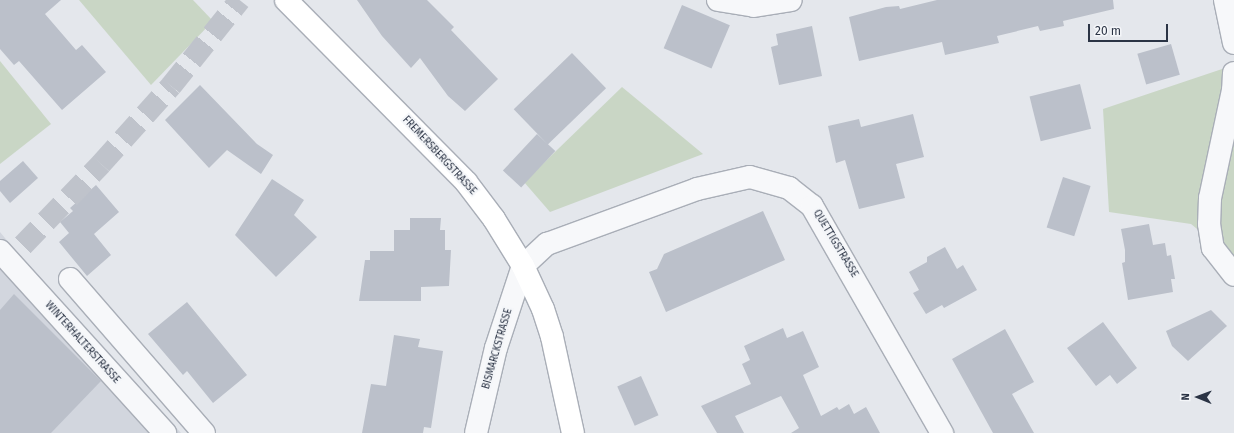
<!DOCTYPE html>
<style>
body{margin:0}
#map{position:relative;width:1234px;height:433px;overflow:hidden;background:#e4e7ec;font-family:"Fira Sans",sans-serif}
div>[style]{position:absolute}
[style*='--x']{left:calc(var(--x)*1px);top:calc(var(--y)*1px);width:calc(var(--w)*1px);rotate:calc(var(--a)*1deg)}
.built>*{inset:0;background:#d2d6de}
.green>*{inset:0;background:#c9d6c5}
.building>*{inset:0;background:#bbc0ca;transform-origin:0 0}
.major-tunnel>*{height:22px;margin-top:-11px;transform-origin:0;background:repeating-linear-gradient(90deg,#bfc3cb 0 22px,transparent 0 33px)}
.roads{filter:drop-shadow(1px 0 #a9aeb7) drop-shadow(-1px 0 #a9aeb7) drop-shadow(0 1px #a9aeb7) drop-shadow(0 -1px #a9aeb7)}
.minor>*{height:22px;margin:-11px;padding:0 11px;transform-origin:11px;border-radius:11px;background:#f7f8fa}
.major>*{height:22px;margin:-11px;padding:0 11px;transform-origin:11px;border-radius:11px;background:#fff}
span{translate:-50% -50%;white-space:nowrap;text-align:center;line-height:1.15;-webkit-text-stroke:4px #f4f6f9;paint-order:stroke}
.street-label{font-size:10px;color:#2b3445}
.north{position:absolute;left:1178px;top:377px;width:40px;height:40px;-webkit-text-stroke:3px #f4f6f9;paint-order:stroke;rotate:271deg;font-size:11px;font-weight:700;line-height:16px;text-align:center;color:#2b3445}
.north::after{content:'';display:block;margin:auto;width:14px;height:18px;background:#2b3445;clip-path:polygon(50% 0,100% 100%,50% 72%,0 100%)}
.scale{position:absolute;left:1088px;top:24px;width:80px;height:18px;box-sizing:border-box;border:2px solid #2b3445;border-top:0;padding-left:5px;font-size:12px;line-height:14px;white-space:nowrap;color:#2b3445;-webkit-text-stroke:3px #f4f6f9;paint-order:stroke}
</style>
<div id="map">
<div class="built">
<div style="clip-path:polygon(0 232px,47px 289px,181px 433px,0 433px)"></div>
</div>
<div class="green">
<div style="clip-path:polygon(79px 0,193px 0,213px 21px,151px 85px)"></div>
<div style="clip-path:polygon(0 61px,51px 124px,0 164px)"></div>
<div style="clip-path:polygon(1234px 65px,1234px 259px,1191px 224px,1109px 212px,1103px 109px)"></div>
<div style="clip-path:polygon(622px 87px,703px 154px,550px 212px,524px 182px)"></div>
</div>
<div class="building">
<div style="clip-path:polygon(0 0,61px 0,45px 14px,76px 50px,82px 45px,106px 72px,62px 110px,19px 61px,14px 65px,0 49px)"></div>
<div style="clip-path:polygon(357px 0,427px 0,454px 27px,451px 30px,498px 79px,465px 111px,448px 96px,420px 58px,411px 68px,382px 36px)"></div>
<div style="clip-path:polygon(937px 0,1113px 0,1114px 9px,1063px 21px,1064px 26px,1040px 31px,1038px 26px,997px 36px,999px 43px,945px 55px,942px 42px,859px 61px,849px 17px,886px 7px,899px 6px,900px 9px)"></div>
<div style="left:682px;top:5px;width:52px;height:47px;rotate:23deg"></div>
<div style="clip-path:polygon(812px 26px,822px 76px,779px 85px,771px 47px,778px 45px,776px 34px)"></div>
<div style="left:1171px;top:44px;width:32px;height:35px;rotate:74deg"></div>
<div style="left:572px;top:53px;width:49px;height:81px;rotate:46deg"></div>
<div style="left:1080px;top:84px;width:46px;height:52px;rotate:76deg"></div>
<div style="clip-path:polygon(200px 85px,257px 144px,273px 155px,261px 174px,227px 150px,209px 168px,165px 120px)"></div>
<div style="clip-path:polygon(913px 114px,924px 157px,896px 164px,905px 198px,859px 209px,845px 160px,836px 163px,828px 126px,859px 119px,861px 127px)"></div>
<div style="left:537px;top:134px;width:25px;height:50px;rotate:43deg"></div>
<div style="clip-path:polygon(23px 161px,38px 178px,10px 203px,0 191px,0 181px)"></div>
<div style="left:1063px;top:177px;width:29px;height:53px;rotate:18deg"></div>
<div style="clip-path:polygon(272px 179px,304px 200px,294px 215px,317px 237px,276px 277px,235px 235px)"></div>
<div style="clip-path:polygon(96px 185px,119px 212px,94px 234px,111px 255px,87px 276px,59px 242px,69px 233px,60px 222px,73px 211px,70px 208px)"></div>
<div style="clip-path:polygon(763px 211px,785px 260px,666px 312px,649px 272px,657px 269px,664px 254px)"></div>
<div style="clip-path:polygon(410px 218px,441px 218px,440px 230px,445px 230px,445px 250px,451px 250px,449px 286px,421px 287px,421px 301px,359px 301px,365px 260px,370px 260px,370px 251px,394px 251px,394px 230px,410px 230px)"></div>
<div style="clip-path:polygon(1149px 224px,1153px 245px,1165px 243px,1167px 256px,1171px 255px,1175px 279px,1171px 279px,1173px 292px,1128px 300px,1122px 263px,1125px 262px,1125px 250px,1121px 229px)"></div>
<div style="clip-path:polygon(945px 247px,957px 269px,963px 265px,977px 290px,944px 308px,942px 305px,926px 314px,913px 293px,919px 290px,909px 272px,927px 262px,927px 257px)"></div>
<div style="clip-path:polygon(14px 294px,101px 381px,51px 433px,0 433px,0 310px)"></div>
<div style="clip-path:polygon(187px 302px,247px 375px,213px 403px,187px 371px,183px 375px,148px 334px)"></div>
<div style="clip-path:polygon(1211px 310px,1227px 326px,1188px 361px,1172px 346px,1166px 331px)"></div>
<div style="clip-path:polygon(1103px 322px,1137px 368px,1117px 384px,1110px 375px,1096px 386px,1067px 348px)"></div>
<div style="clip-path:polygon(783px 328px,787px 338px,803px 331px,819px 367px,803px 375px,821px 416px,837px 407px,839px 410px,849px 404px,854px 414px,866px 407px,880px 433px,791px 433px,799px 428px,781px 396px,735px 416px,744px 433px,717px 433px,701px 406px,751px 384px,742px 364px,750px 360px,744px 346px)"></div>
<div style="clip-path:polygon(1005px 329px,1034px 382px,1012px 394px,1034px 433px,993px 433px,952px 359px)"></div>
<div style="clip-path:polygon(394px 335px,420px 339px,418px 347px,443px 351px,431px 428px,424px 427px,423px 433px,362px 433px,371px 384px,386px 386px)"></div>
<div style="left:641px;top:376px;width:43px;height:26px;rotate:66deg"></div>
</div>
<div class="major-tunnel">
<div style="--x:0;--y:269;--w:146;--a:-46.1"></div>
<div style="--x:101;--y:164;--w:105;--a:-48.1"></div>
<div style="--x:171;--y:86;--w:110;--a:-51.3"></div>
</div>
<div class="roads">
<div class="minor">
<div style="--x:718;--y:0;--w:36;--a:9"></div>
<div style="--x:754;--y:6;--w:37;--a:-9"></div>
<div style="--x:1225;--y:0;--w:44;--a:78.2"></div>
<div style="--x:1234;--y:73;--w:17;--a:93"></div>
<div style="--x:1233;--y:90;--w:110;--a:102"></div>
<div style="--x:1210;--y:198;--w:26;--a:92"></div>
<div style="--x:1209;--y:224;--w:24;--a:81"></div>
<div style="--x:1213;--y:248;--w:34;--a:52"></div>
<div style="--x:0;--y:251;--w:246;--a:47.8"></div>
<div style="--x:70;--y:279;--w:204;--a:49"></div>
<div style="--x:476;--y:433;--w:87;--a:-76.8"></div>
<div style="--x:496;--y:348;--w:86;--a:-71.8"></div>
<div style="--x:523;--y:266;--w:33;--a:-43"></div>
<div style="--x:547;--y:244;--w:160;--a:-20.1"></div>
<div style="--x:697;--y:189;--w:54;--a:-12.8"></div>
<div style="--x:750;--y:177;--w:41;--a:15.8"></div>
<div style="--x:789;--y:188;--w:29;--a:38"></div>
<div style="--x:812;--y:206;--w:262;--a:60.2"></div>
</div>
<div class="major">
<div style="--x:286;--y:0;--w:256;--a:45.3"></div>
<div style="--x:466;--y:182;--w:46;--a:52.9"></div>
<div style="--x:494;--y:219;--w:55;--a:58.3"></div>
<div style="--x:523;--y:266;--w:47;--a:65.1"></div>
<div style="--x:543;--y:309;--w:29;--a:72"></div>
<div style="--x:552;--y:337;--w:98;--a:77.7"></div>
</div>
</div>
<div class="street-label">
<span style="left:439px;top:156px;rotate:47deg">FREMERSBERGSTRASSE</span>
<span style="left:835px;top:244px;rotate:59deg">QUETTIGSTRASSE</span>
<span style="left:82px;top:343px;rotate:48deg">WINTERHALTERSTRASSE</span>
<span style="left:498px;top:349px;rotate:-74deg">BISMARCKSTRASSE</span>
</div>
<div class="north">N</div>
<div class="scale">20 m</div>
</div>
